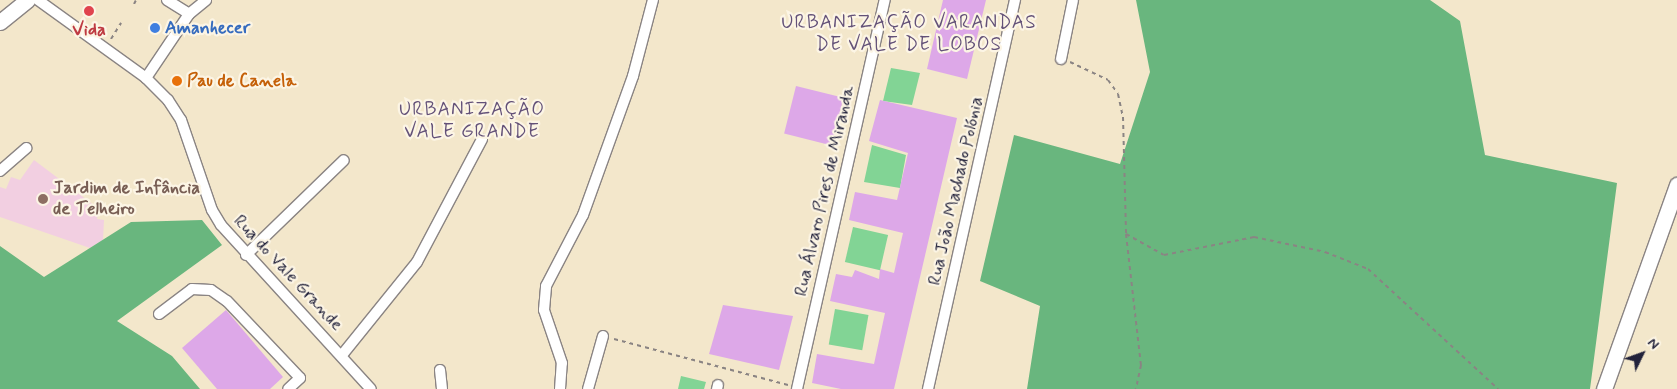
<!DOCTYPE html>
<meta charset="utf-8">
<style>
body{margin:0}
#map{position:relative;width:1677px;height:389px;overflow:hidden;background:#f3e7cb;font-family:Mynerve,sans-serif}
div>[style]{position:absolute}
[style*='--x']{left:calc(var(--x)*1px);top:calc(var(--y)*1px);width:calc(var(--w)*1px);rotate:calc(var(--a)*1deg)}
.built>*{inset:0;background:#f2cfe1}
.green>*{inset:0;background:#82d495;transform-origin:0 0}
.forest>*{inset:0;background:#69b67e}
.building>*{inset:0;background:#dda8e8;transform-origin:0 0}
.path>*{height:2px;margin-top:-1px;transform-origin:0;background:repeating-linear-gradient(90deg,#8a8483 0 4px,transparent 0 8px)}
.roads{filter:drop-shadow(1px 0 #8a8483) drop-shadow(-1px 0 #8a8483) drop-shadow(0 1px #8a8483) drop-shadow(0 -1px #8a8483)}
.minor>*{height:10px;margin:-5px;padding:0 5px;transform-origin:5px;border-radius:5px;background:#fff}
.secondary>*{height:15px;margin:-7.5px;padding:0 7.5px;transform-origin:7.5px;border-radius:7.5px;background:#fff}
.dots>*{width:14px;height:14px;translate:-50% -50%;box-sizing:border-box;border:2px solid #fcf5e5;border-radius:50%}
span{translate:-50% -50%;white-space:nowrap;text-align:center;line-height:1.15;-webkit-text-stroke:4.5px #fcf5e5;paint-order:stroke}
.shop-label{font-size:18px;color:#366cbe;font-weight:700}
.left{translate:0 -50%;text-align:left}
.health-label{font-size:18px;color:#be3a42;font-weight:700}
.food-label{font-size:18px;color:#c56008;font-weight:700}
.education-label{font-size:18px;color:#785e54;font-weight:700}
.street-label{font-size:18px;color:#22223b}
.neighbourhood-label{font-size:19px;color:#635178;letter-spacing:1px}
.north{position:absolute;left:1617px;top:329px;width:50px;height:50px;-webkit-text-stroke:4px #fcf5e5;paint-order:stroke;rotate:48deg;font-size:14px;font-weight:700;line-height:20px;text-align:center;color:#22223b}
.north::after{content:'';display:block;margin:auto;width:18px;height:22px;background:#22223b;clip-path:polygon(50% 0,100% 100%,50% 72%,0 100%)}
</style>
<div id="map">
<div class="built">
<div style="clip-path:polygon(34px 160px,99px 209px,97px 219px,104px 220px,103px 240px,90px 248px,0 217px,0 187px,6px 189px,11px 177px,20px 180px)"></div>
</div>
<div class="green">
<div style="clip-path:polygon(891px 68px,920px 73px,912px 105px,883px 101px)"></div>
<div style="clip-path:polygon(872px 145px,906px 155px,900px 188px,864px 182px)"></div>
<div style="left:853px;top:227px;width:36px;height:36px;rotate:13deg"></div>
<div style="left:835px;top:309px;width:34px;height:36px;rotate:10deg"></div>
<div style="clip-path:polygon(681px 376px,706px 382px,704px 389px,678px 389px)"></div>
</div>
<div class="forest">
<div style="clip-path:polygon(1136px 0,1430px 0,1460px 21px,1485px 155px,1617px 183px,1590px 389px,1027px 389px,1040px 306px,980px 281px,1014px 135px,1120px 164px,1150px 72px)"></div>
<div style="clip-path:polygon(202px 220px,222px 245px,117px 321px,172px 356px,200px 389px,0 389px,0 246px,44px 277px,131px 222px)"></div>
</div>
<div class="building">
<div style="clip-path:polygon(943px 0,986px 0,967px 79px,927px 69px)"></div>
<div style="left:796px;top:86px;width:49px;height:49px;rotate:14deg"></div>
<div style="clip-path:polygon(880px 100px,957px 118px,894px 389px,841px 389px,812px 383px,817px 354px,874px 364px,885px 313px,830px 301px,836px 274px,852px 277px,855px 270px,879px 279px,880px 269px,894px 273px,903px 233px,849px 220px,855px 192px,897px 200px,908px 153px,869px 141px)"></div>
<div style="clip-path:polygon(723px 305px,793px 316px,779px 370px,709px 354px)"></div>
<div style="clip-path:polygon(226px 310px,283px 377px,270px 389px,217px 389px,182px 348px)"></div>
</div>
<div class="path">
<div style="--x:134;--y:4;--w:4;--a:-63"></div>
<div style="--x:111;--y:39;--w:19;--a:-58"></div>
<div style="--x:1070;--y:62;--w:42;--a:25.3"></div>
<div style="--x:1108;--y:80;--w:17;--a:54"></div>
<div style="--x:1118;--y:94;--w:24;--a:78"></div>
<div style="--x:1123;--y:117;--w:117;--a:88.5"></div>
<div style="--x:1126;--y:234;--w:132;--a:83.5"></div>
<div style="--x:1141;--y:365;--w:25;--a:102"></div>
<div style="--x:1126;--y:234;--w:43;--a:28.9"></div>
<div style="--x:1164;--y:255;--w:92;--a:-11.3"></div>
<div style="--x:1254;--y:237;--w:73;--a:11.9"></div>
<div style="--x:1325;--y:252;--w:46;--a:21.6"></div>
<div style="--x:1368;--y:269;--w:177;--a:42.7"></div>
<div style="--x:614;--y:339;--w:180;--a:14.8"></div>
</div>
<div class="roads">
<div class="minor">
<div style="--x:38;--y:0;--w:133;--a:35.8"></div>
<div style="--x:146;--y:78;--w:31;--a:45"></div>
<div style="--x:168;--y:100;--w:24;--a:57"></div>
<div style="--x:181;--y:120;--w:95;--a:71"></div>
<div style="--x:212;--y:210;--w:17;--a:59"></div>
<div style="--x:221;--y:225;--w:222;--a:47.6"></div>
<div style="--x:167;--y:0;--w:26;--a:32"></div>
<div style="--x:1061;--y:59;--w:60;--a:-78.5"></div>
<div style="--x:146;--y:78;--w:77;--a:-56.1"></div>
<div style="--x:189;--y:14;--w:22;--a:-39"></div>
<div style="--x:0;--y:171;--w:35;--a:-41"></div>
<div style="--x:246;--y:255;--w:136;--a:-44.1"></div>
<div style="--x:159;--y:314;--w:41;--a:-37.1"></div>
<div style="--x:192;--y:289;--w:19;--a:3"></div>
<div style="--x:211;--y:290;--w:19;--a:35"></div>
<div style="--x:227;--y:301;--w:106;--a:46.5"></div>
<div style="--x:300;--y:378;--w:16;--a:137"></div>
<div style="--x:342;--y:355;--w:119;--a:-51.1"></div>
<div style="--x:417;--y:262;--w:139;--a:-62.1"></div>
<div style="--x:440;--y:370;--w:19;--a:84"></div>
<div style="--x:560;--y:389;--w:26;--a:-86"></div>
<div style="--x:562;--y:363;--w:56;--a:-108.8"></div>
<div style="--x:544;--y:310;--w:24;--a:-85"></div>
<div style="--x:546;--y:286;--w:80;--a:-62.5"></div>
<div style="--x:583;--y:215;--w:148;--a:-70.2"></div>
<div style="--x:633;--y:76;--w:79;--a:-75.3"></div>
<div style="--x:588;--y:389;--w:55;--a:-74.2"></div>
<div style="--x:717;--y:389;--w:4;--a:-76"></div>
<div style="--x:797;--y:389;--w:399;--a:-77.3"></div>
<div style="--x:928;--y:389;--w:399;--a:-77.4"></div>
</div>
<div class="secondary">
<div style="--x:0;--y:22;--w:35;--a:-39"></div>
<div style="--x:1604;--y:389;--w:217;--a:-70.3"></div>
</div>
</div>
<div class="dots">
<div style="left:89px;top:11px;background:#e0444e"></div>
<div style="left:155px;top:28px;background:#3f7fe0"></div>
<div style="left:177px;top:81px;background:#e8710a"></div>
<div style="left:43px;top:199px;background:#8d6e63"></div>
</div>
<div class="shop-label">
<span class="left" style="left:165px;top:28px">Amanhecer</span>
</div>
<div class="health-label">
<span style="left:89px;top:30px">Vida</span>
</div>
<div class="food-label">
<span class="left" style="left:187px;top:81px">Pau de Canela</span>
</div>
<div class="education-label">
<span class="left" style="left:53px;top:199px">Jardim de Infância<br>de Telheiro</span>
</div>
<div class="street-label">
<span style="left:825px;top:191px;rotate:-77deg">Rua Álvaro Pires de Miranda</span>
<span style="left:956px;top:191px;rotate:-77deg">Rua João Machado Polónia</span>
<span style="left:288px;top:273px;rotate:47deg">Rua do Vale Grande</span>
</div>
<div class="neighbourhood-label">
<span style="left:909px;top:34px">URBANIZAÇÃO VARANDAS<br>DE VALE DE LOBOS</span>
<span style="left:472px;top:121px">URBANIZAÇÃO<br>VALE GRANDE</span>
</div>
<div class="north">N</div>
</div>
